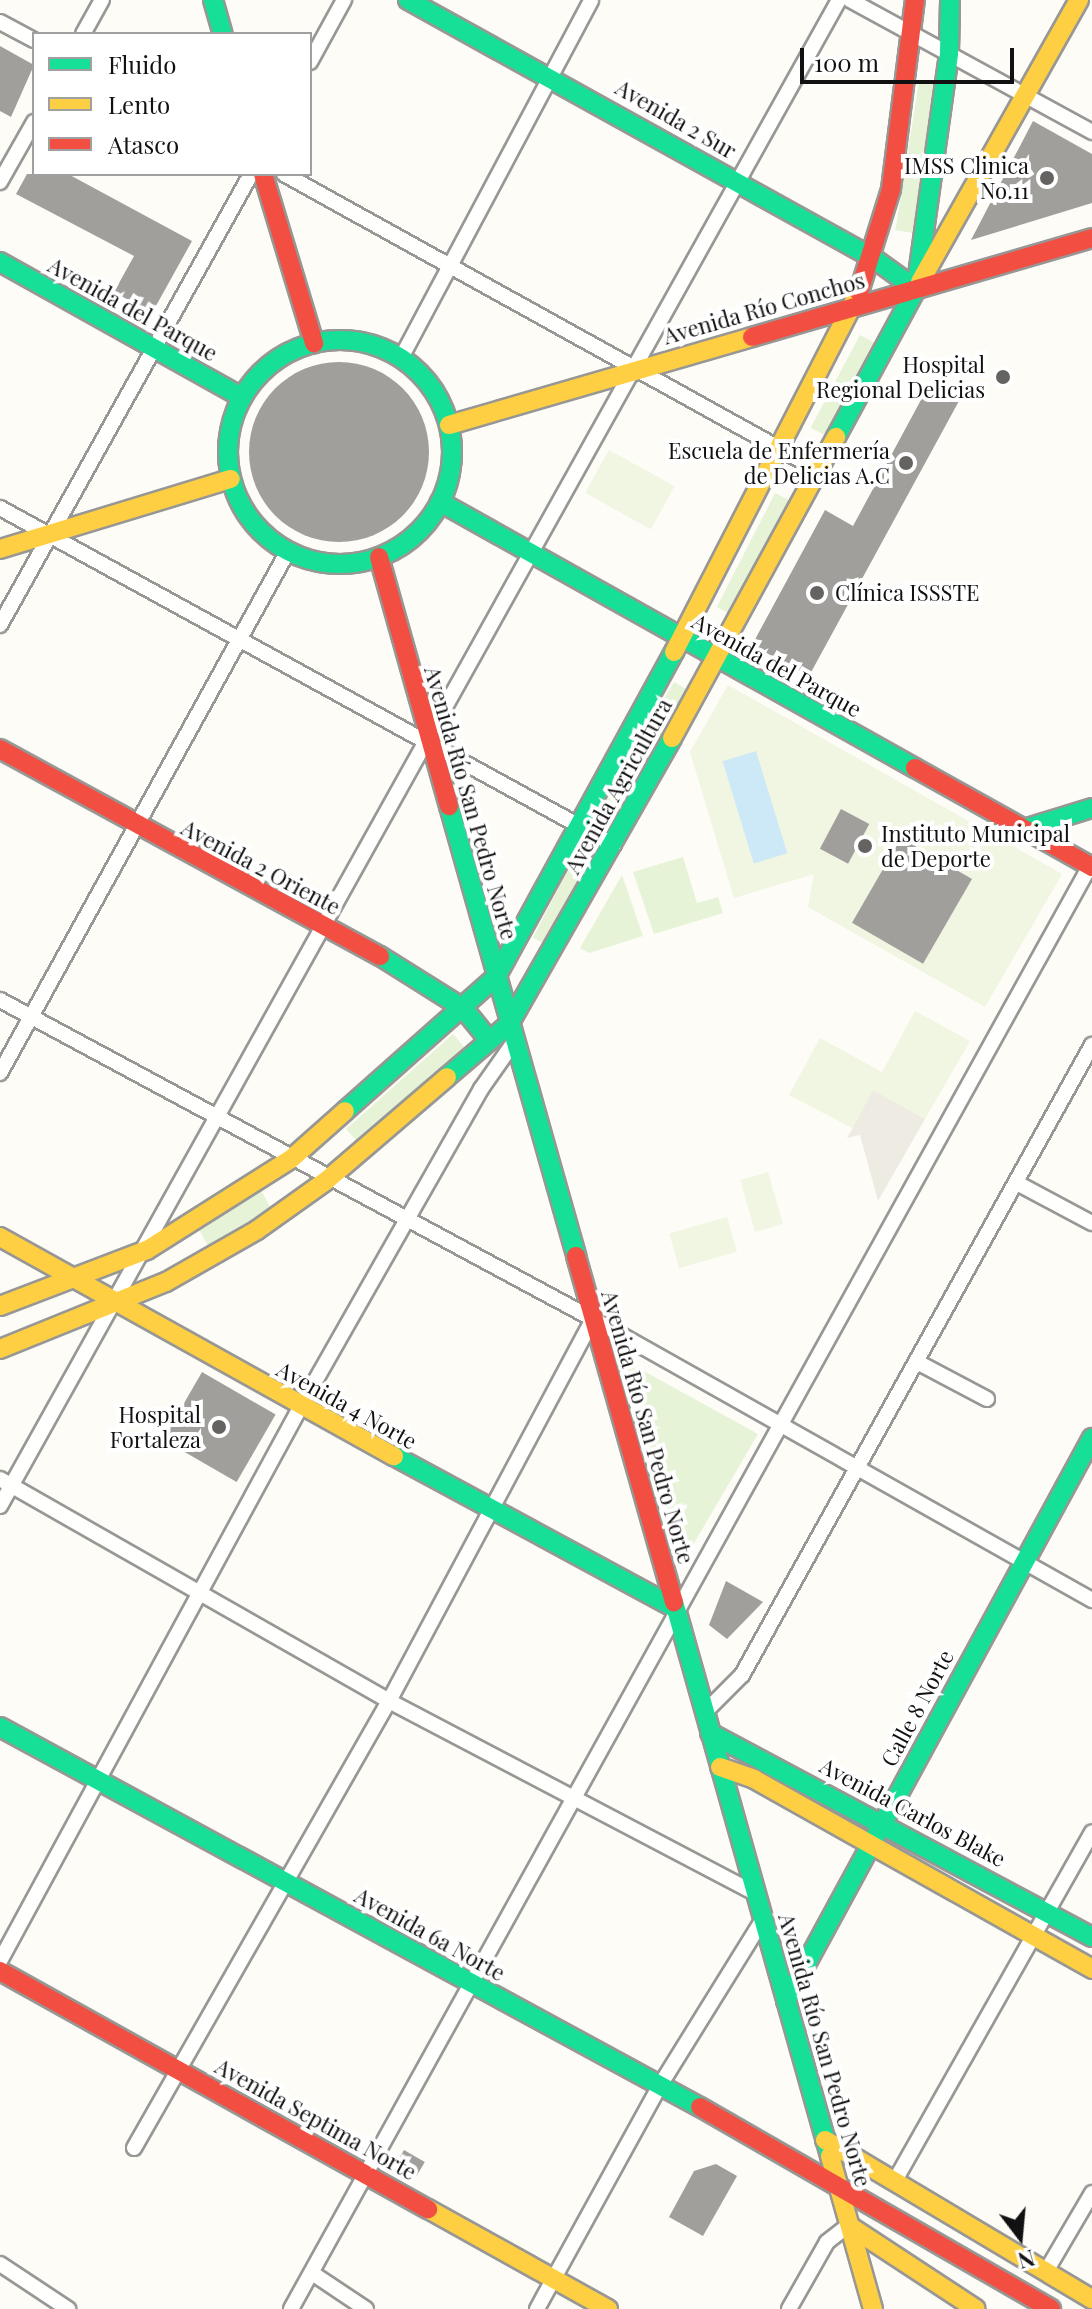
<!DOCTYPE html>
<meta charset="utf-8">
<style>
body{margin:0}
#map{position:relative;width:1092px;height:2309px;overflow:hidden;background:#fdfcf7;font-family:"Playfair Display",serif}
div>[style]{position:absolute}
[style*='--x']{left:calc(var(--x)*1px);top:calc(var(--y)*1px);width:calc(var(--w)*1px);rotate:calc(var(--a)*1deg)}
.green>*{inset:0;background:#e7f3d7;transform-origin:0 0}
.pitch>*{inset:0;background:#f0f6e1;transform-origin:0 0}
.plaza>*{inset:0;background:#edebe2}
.water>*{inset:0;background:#cde8f7;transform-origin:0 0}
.building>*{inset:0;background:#a19f9c;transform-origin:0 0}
.round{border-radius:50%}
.roads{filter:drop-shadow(2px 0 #979795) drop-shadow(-2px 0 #979795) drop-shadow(0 2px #979795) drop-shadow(0 -2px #979795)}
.street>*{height:14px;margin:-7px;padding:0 7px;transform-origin:7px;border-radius:7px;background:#fffffe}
.fast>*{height:18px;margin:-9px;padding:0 9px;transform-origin:9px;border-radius:9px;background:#16e098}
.fast>.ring{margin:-9px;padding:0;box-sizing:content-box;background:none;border:18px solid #16e098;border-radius:50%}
.slow>*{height:18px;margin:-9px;padding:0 9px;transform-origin:9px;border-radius:9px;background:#ffcf43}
.jam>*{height:18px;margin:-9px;padding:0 9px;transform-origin:9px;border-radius:9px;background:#f24e42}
.dots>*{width:22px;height:22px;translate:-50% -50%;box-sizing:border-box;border:4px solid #fff;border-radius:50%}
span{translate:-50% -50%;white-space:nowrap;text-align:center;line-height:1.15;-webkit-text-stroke:8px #fff;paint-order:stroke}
.street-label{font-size:22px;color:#111}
.poi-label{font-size:22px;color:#111}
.right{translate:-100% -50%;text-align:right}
.left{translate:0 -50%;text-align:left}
.legend{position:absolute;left:32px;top:32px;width:280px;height:144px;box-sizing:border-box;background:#fff;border:2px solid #a0a0a0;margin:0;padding:10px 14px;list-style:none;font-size:24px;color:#111}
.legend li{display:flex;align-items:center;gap:16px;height:40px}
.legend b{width:40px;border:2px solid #a0a0a0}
.north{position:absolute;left:980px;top:2197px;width:80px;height:80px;-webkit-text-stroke:6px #fff;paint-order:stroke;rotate:164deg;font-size:22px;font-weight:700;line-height:32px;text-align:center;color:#111}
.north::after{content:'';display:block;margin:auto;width:28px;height:36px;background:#111;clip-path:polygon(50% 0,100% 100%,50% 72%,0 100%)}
.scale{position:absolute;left:800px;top:48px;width:214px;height:36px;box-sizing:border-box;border:4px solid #111;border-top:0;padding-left:10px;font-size:24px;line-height:28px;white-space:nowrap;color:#111;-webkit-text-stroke:6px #fff;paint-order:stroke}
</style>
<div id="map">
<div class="green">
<div style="left:919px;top:81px;width:18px;height:151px;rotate:9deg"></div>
<div style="left:860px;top:335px;width:21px;height:105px;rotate:28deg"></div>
<div style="left:775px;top:493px;width:20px;height:128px;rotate:27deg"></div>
<div style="left:674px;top:682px;width:16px;height:136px;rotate:30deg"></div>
<div style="clip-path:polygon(683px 857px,697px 903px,718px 897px,723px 913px,654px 934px,633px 872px)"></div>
<div style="left:572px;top:861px;width:25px;height:86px;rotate:27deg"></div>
<div style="clip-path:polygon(622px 875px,643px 936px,589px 953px,580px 948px)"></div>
<div style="clip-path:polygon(453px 1034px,466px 1049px,363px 1148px,346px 1129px)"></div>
<div style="clip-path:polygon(261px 1190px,273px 1212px,213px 1255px,197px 1226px)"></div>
<div style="clip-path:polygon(622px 1359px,758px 1434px,683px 1562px)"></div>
</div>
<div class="pitch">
<div style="left:609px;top:450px;width:75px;height:49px;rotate:29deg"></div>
<div style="clip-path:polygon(728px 685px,1062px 874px,985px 1007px,808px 907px,814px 874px,734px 898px,690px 752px)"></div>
<div style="clip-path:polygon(915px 1011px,970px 1041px,925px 1119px,873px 1090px,852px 1128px,789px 1095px,820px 1038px,882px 1072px)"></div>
<div style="left:768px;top:1172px;width:54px;height:29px;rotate:74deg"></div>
<div style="left:727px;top:1217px;width:36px;height:60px;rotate:74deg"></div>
</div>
<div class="plaza">
<div style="clip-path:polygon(873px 1090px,925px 1119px,878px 1201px,860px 1135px,847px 1138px)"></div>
</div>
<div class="water">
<div style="left:756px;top:751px;width:107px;height:35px;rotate:73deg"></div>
</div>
<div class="building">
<div style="clip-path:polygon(0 46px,34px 65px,11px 117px,0 111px)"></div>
<div style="clip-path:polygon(1033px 121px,1092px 154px,1092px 203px,971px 240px)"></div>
<div style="clip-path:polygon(27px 174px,68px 174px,192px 241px,152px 313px,114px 292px,134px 256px,16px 194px)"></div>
<div class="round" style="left:249px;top:362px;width:180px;height:180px"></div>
<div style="clip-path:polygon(929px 385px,959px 401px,809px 676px,752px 645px,825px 510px,853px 526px)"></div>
<div style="left:841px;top:809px;width:32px;height:45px;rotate:28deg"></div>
<div style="left:901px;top:838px;width:82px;height:98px;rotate:30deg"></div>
<div style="left:202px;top:1372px;width:85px;height:78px;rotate:30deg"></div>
<div style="clip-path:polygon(726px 1581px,763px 1602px,727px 1639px,709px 1625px)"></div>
<div style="left:404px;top:2150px;width:24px;height:18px;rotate:30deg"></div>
<div style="clip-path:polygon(716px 2164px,737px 2176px,703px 2236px,669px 2217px,694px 2171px)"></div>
</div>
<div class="roads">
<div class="street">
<div style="--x:850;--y:0;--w:276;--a:28.6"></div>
<div style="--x:0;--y:22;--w:38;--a:28"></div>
<div style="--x:83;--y:34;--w:39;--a:-61"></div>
<div style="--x:310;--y:62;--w:71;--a:-61.3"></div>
<div style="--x:284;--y:174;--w:613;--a:28.99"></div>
<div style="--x:0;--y:182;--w:69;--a:-60.5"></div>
<div style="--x:401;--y:358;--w:405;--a:-62"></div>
<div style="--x:0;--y:508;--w:700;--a:28.76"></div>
<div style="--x:0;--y:625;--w:516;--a:-60.9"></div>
<div style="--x:0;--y:1000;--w:673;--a:28.28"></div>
<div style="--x:593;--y:1319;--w:573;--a:29.39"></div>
<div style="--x:0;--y:1073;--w:596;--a:-61.11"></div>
<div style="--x:1017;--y:1183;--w:85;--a:28.1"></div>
<div style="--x:919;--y:1363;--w:77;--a:27.9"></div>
<div style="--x:0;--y:1479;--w:448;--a:29.7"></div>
<div style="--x:389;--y:1701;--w:415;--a:27.7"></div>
<div style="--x:0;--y:1506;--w:1724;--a:-60.88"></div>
<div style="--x:704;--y:1713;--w:54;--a:-45"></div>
<div style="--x:742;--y:1675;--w:721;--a:-60.95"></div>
<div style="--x:0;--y:1961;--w:631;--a:-61.53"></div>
<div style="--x:301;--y:1406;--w:365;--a:-60.4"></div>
<div style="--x:481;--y:1089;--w:57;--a:-54.9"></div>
<div style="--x:134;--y:2148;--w:515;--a:-60.3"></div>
<div style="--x:389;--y:1701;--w:433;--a:-61.9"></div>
<div style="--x:897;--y:2177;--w:396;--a:-60.5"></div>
<div style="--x:0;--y:2264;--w:82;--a:33.5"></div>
<div style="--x:1048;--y:2268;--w:87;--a:-59.6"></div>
<div style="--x:312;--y:2273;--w:65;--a:33.7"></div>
<div style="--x:291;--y:2309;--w:1649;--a:-61.03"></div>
<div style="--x:537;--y:2309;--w:253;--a:-61.2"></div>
<div style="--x:659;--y:2087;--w:198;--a:-58.2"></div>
<div style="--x:789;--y:2309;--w:77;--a:-60.4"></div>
<div style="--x:827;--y:2242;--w:28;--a:-38"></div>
</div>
<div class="fast">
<div style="--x:213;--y:0;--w:35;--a:74"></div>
<div style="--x:408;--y:0;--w:532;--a:29.02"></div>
<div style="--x:873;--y:258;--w:53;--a:35.8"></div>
<div style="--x:0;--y:262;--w:277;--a:29.2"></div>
<div class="ring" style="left:228px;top:340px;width:206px;height:206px"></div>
<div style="--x:836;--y:437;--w:168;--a:-61.6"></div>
<div style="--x:916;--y:289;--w:238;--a:-82"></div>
<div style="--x:949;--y:53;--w:53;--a:-88.9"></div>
<div style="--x:440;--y:502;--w:544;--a:29.25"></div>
<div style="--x:449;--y:806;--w:468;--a:74.2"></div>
<div style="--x:1024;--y:829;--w:71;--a:-17.2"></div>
<div style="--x:380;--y:956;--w:98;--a:32.1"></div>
<div style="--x:463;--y:1008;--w:41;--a:50.9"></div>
<div style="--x:447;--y:1077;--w:82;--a:-40.5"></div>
<div style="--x:509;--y:1024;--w:329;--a:-60.3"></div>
<div style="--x:345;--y:1111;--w:202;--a:-41.6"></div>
<div style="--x:496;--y:977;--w:371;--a:-61.3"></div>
<div style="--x:394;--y:1456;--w:319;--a:28.4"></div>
<div style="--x:674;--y:1602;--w:576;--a:74.27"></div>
<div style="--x:0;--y:1727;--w:796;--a:28.5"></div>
<div style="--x:710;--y:1733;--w:433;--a:28.1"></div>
<div style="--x:786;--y:2001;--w:641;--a:-61.48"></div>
</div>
<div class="slow">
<div style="--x:920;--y:282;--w:324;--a:-60.6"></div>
<div style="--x:449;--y:425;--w:316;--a:-16.2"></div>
<div style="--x:0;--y:549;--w:241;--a:-16.9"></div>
<div style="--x:674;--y:652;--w:405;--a:-62.8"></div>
<div style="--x:672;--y:738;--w:343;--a:-61.4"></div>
<div style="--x:0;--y:1237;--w:451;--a:29.1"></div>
<div style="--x:0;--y:1306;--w:157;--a:-20.9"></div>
<div style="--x:147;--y:1250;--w:170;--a:-32.3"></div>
<div style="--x:291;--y:1159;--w:72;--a:-41.6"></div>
<div style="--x:0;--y:1349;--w:179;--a:-22"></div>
<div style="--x:166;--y:1282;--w:105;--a:-29.7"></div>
<div style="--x:257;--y:1230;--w:86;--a:-35.5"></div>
<div style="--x:327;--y:1180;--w:158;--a:-40.6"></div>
<div style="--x:720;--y:1767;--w:36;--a:19"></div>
<div style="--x:754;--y:1779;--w:388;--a:29.3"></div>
<div style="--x:825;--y:2140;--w:311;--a:30.8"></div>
<div style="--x:830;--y:2156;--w:159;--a:74.3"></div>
<div style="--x:428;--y:2209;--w:206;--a:29.1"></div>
<div style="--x:851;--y:2227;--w:149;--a:33.3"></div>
</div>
<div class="jam">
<div style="--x:263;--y:174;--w:177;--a:73.2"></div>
<div style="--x:859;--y:292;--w:108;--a:-72.7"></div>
<div style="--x:891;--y:189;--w:191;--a:-82.8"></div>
<div style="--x:752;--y:337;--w:354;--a:-16.2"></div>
<div style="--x:379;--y:557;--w:259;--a:74.3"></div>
<div style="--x:0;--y:749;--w:433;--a:28.6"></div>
<div style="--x:915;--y:768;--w:203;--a:29.2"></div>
<div style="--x:576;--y:1256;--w:360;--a:74.2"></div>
<div style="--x:0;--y:1971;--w:490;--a:29.1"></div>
<div style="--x:700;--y:2107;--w:405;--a:29.9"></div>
</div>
</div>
<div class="dots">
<div style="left:1047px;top:178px;background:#646362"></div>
<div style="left:1003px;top:377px;background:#646362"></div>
<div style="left:906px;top:463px;background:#646362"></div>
<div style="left:817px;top:593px;background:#646362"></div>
<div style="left:865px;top:846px;background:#646362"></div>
<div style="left:219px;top:1427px;background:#646362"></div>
</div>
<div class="street-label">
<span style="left:676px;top:119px;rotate:30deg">Avenida 2 Sur</span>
<span style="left:764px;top:308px;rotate:-16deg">Avenida Río Conchos</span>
<span style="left:133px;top:309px;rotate:29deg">Avenida del Parque</span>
<span style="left:777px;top:665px;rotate:29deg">Avenida del Parque</span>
<span style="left:618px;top:786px;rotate:-61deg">Avenida Agricultura</span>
<span style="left:471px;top:803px;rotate:74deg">Avenida Río San Pedro Norte</span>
<span style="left:261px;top:867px;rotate:28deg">Avenida 2 Oriente</span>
<span style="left:347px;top:1405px;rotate:29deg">Avenida 4 Norte</span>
<span style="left:648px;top:1427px;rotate:74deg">Avenida Río San Pedro Norte</span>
<span style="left:917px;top:1708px;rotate:-62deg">Calle 8 Norte</span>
<span style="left:913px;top:1812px;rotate:28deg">Avenida Carlos Blake</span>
<span style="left:430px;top:1934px;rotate:29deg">Avenida 6a Norte</span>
<span style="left:825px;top:2050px;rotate:74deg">Avenida Río San Pedro Norte</span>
<span style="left:316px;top:2119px;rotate:29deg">Avenida Septima Norte</span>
</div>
<div class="poi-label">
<span class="right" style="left:1029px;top:178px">IMSS Clinica<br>No.11</span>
<span class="right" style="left:985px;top:377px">Hospital<br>Regional Delicias</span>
<span class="right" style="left:890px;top:463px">Escuela de Enfermería<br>de Delicias A.C</span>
<span class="left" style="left:835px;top:593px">Clínica ISSSTE</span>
<span class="left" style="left:881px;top:846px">Instituto Municipal<br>de Deporte</span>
<span class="right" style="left:201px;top:1427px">Hospital<br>Fortaleza</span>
</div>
<ul class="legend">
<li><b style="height:10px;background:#16e098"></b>Fluido</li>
<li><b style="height:10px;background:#ffcf43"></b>Lento</li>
<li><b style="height:10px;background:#f24e42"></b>Atasco</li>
</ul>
<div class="north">N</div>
<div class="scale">100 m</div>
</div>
